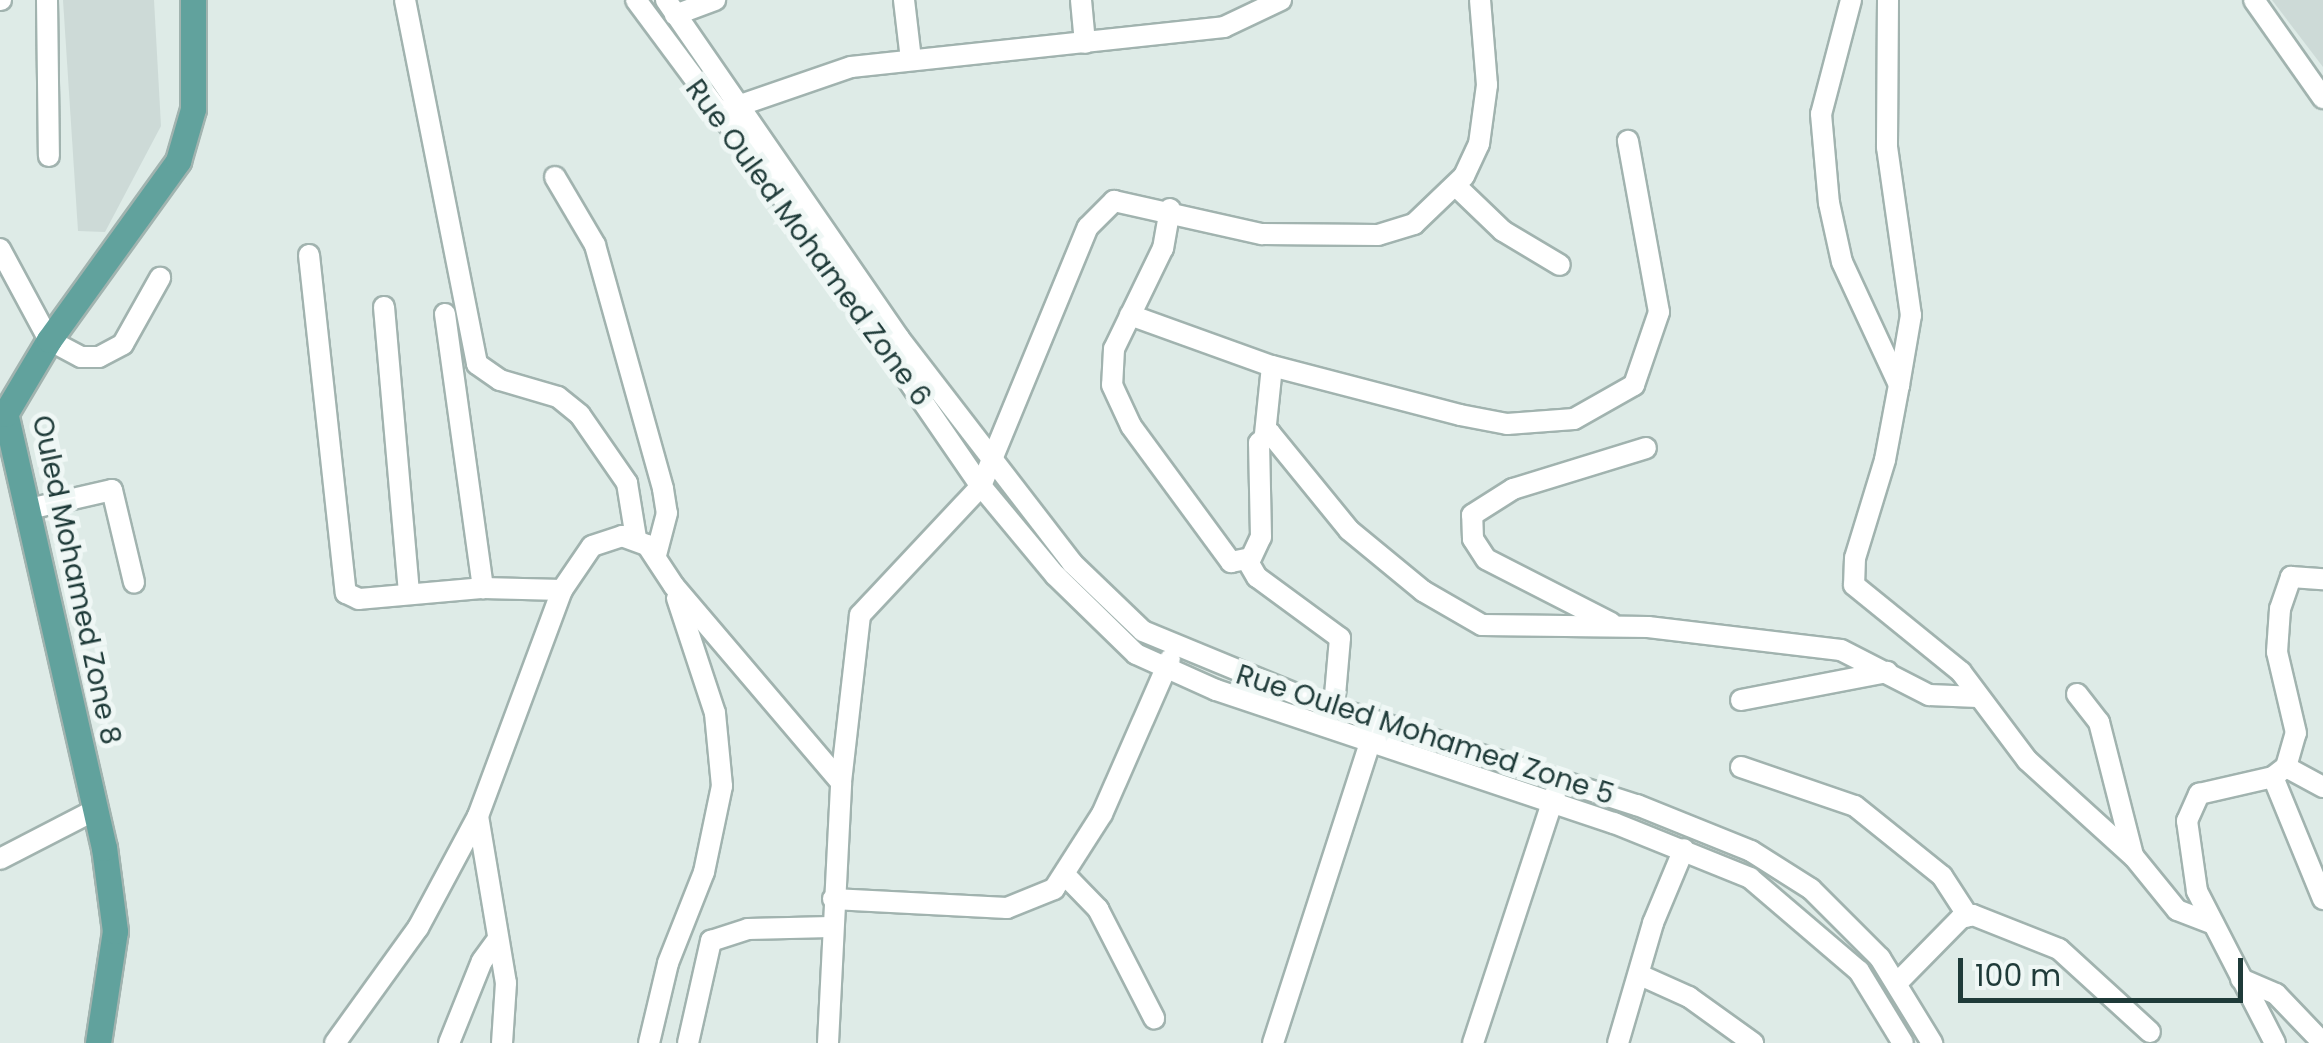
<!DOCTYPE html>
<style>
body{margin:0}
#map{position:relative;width:2323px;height:1043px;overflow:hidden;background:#deebe7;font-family:Poppins,sans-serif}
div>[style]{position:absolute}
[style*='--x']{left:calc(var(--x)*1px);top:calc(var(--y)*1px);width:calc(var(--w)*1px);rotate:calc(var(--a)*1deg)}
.built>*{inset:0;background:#cddad7}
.roads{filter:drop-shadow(2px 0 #a1b3af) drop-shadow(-2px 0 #a1b3af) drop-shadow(0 2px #a1b3af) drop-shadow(0 -2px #a1b3af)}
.minor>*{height:20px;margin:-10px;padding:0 10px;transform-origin:10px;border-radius:10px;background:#fff}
.major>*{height:25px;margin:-12.5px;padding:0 12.5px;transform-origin:12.5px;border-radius:12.5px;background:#61a29d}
span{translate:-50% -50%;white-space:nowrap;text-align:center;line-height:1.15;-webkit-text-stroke:10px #eff7f5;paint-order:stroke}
.street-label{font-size:28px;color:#1f3b39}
.scale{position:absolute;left:1958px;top:958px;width:285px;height:45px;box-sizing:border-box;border:5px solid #1f3b39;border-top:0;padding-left:12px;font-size:30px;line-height:35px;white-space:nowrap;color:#1f3b39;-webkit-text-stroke:8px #eff7f5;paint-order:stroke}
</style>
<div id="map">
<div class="built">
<div style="clip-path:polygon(63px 0,154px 0,161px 126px,105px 232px,78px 231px)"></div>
<div style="clip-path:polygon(2272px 0,2323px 0,2323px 67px)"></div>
</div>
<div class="roads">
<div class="minor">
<div style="--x:0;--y:0;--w:1;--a:0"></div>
<div style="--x:47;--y:0;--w:156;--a:89.3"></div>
<div style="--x:405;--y:0;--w:371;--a:78.8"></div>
<div style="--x:477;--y:364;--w:28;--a:35"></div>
<div style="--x:500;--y:380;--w:60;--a:16.3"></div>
<div style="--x:558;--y:397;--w:28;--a:39"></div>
<div style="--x:580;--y:415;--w:83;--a:55.3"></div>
<div style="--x:627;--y:483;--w:56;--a:80.7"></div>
<div style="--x:636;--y:0;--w:242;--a:53.4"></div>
<div style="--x:780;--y:194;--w:354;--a:55.5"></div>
<div style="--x:981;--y:486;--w:116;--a:50.3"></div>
<div style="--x:1055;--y:575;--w:113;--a:44.3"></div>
<div style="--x:1136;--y:654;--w:88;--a:24.2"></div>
<div style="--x:1216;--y:690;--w:420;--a:18.5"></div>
<div style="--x:1614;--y:823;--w:147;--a:22"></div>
<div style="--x:1750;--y:878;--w:143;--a:40.5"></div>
<div style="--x:1859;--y:971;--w:84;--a:58.6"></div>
<div style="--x:666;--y:0;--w:411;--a:55.4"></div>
<div style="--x:899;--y:338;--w:284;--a:52.4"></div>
<div style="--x:1072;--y:563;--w:98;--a:43.8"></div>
<div style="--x:1143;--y:631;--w:178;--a:22.4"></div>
<div style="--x:1308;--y:699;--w:346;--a:17.9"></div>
<div style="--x:1637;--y:805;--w:123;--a:22"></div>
<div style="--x:1751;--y:851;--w:71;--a:32.3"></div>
<div style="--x:1811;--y:889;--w:98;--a:45"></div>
<div style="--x:1880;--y:958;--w:100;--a:58.5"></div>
<div style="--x:904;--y:0;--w:60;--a:83.3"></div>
<div style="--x:1081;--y:0;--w:43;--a:84.7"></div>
<div style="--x:1851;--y:0;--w:118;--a:104.7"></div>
<div style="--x:1821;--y:114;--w:89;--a:84.9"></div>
<div style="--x:1829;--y:203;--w:60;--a:77.6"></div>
<div style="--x:1842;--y:262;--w:136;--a:65.1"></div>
<div style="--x:1899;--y:385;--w:76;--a:100.6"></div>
<div style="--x:1885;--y:460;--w:102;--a:107"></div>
<div style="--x:1855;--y:558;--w:27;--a:92"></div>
<div style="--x:1854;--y:585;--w:138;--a:39.1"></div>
<div style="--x:1961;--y:672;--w:110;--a:53.1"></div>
<div style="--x:2027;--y:760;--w:144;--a:42.2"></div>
<div style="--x:2134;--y:857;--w:68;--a:50.9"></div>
<div style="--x:2177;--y:910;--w:39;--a:21"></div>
<div style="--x:1888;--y:0;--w:147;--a:90.4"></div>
<div style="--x:1887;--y:147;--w:170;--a:81.9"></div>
<div style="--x:1911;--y:315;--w:71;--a:99.7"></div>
<div style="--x:2254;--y:0;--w:120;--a:54.9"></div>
<div style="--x:675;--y:15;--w:43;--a:-20.6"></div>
<div style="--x:729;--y:109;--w:129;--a:-19"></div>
<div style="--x:851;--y:67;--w:375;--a:-6.1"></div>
<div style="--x:1224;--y:27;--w:63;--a:-25.3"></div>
<div style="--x:555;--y:177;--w:79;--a:59.5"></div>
<div style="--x:595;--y:245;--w:253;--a:74.4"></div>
<div style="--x:663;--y:489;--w:24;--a:81"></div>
<div style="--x:667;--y:513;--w:43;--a:104.7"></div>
<div style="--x:1456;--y:186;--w:65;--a:43.8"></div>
<div style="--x:1503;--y:231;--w:66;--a:30.8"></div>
<div style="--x:1170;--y:209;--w:40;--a:100"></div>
<div style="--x:1163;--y:248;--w:112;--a:115.9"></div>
<div style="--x:1114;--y:349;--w:36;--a:93"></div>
<div style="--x:1112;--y:385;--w:45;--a:65.1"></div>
<div style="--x:1131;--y:426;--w:169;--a:53.7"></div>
<div style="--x:1231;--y:562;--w:20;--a:-11"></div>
<div style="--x:1251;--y:558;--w:23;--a:-65"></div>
<div style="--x:1261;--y:537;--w:94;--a:-91.2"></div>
<div style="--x:1259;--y:443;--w:15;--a:-42"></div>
<div style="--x:1270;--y:433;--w:125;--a:50.8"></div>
<div style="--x:1349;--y:530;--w:96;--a:39.5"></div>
<div style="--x:1423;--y:591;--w:68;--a:30"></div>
<div style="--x:1482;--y:625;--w:166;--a:0.7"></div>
<div style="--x:1648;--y:627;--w:194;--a:6.8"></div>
<div style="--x:1841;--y:650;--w:99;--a:27.1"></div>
<div style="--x:1929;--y:695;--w:49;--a:2.3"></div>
<div style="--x:0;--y:249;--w:103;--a:61.7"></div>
<div style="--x:49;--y:340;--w:36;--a:28"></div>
<div style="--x:81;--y:357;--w:18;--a:0"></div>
<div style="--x:99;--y:357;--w:27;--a:-28"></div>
<div style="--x:123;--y:344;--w:76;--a:-60.7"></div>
<div style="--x:309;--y:255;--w:340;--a:83.8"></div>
<div style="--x:346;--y:593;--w:14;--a:25"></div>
<div style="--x:359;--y:599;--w:124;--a:-5.1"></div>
<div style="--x:384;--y:307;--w:285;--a:85"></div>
<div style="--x:445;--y:314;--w:277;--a:82.1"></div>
<div style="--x:483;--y:588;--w:79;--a:1.5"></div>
<div style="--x:1130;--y:315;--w:151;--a:19.8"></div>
<div style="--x:1272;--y:366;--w:194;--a:14.6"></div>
<div style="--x:1460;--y:415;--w:48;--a:10.8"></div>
<div style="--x:1507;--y:424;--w:67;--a:-4.3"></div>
<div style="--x:1574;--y:419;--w:69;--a:-29.5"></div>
<div style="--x:1634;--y:385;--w:77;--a:-71.1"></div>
<div style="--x:1659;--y:312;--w:174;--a:-100.3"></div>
<div style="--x:1265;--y:434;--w:68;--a:-84.1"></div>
<div style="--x:29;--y:509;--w:85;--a:-12.9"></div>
<div style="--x:112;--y:490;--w:95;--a:76.6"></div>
<div style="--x:1247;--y:560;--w:20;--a:60"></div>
<div style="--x:1257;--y:577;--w:103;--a:36.3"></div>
<div style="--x:1340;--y:638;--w:69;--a:95"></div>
<div style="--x:1611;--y:623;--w:140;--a:-152.9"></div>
<div style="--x:1486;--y:559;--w:24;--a:-123"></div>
<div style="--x:1473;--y:539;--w:24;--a:-92"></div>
<div style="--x:1472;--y:515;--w:49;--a:-32.4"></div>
<div style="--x:1513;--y:489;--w:139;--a:-17.1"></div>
<div style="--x:2077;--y:694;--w:36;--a:52"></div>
<div style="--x:2099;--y:722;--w:137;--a:75.7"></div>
<div style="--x:1741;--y:700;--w:149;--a:-10.9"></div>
<div style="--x:1741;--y:767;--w:120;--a:18.9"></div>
<div style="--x:1855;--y:806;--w:112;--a:38.8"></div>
<div style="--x:1942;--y:876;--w:48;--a:57"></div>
<div style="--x:2286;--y:767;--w:42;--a:28.4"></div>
<div style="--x:2273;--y:777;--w:132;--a:67.7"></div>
<div style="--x:478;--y:816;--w:169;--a:80.5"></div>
<div style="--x:506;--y:983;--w:60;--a:93.8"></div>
<div style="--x:0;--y:859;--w:105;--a:-27.3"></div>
<div style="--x:1067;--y:877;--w:45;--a:45.9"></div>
<div style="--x:1098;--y:909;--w:123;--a:62.8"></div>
<div style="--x:833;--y:899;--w:174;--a:3"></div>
<div style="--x:1007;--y:908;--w:51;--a:-22"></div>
<div style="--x:1054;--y:889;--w:89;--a:-57.4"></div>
<div style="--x:1102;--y:814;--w:169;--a:-66.3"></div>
<div style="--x:1640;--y:975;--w:54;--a:24.2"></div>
<div style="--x:1689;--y:997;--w:79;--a:35.7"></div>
<div style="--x:2241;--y:979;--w:38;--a:23"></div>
<div style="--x:2276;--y:994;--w:68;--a:46.2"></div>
<div style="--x:1899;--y:981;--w:88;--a:-45.5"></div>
<div style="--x:1961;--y:918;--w:12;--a:-14"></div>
<div style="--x:1973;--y:915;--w:92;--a:21.6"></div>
<div style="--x:2059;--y:949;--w:123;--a:42.4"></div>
<div style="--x:335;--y:1043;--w:142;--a:-54.2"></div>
<div style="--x:418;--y:928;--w:127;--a:-61.8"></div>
<div style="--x:478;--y:816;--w:241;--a:-69.6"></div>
<div style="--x:562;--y:590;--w:53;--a:-55.7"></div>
<div style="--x:592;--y:546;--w:32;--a:-18"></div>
<div style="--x:622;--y:536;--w:27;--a:20"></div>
<div style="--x:647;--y:545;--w:49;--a:56.6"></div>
<div style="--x:674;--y:586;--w:257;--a:49.6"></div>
<div style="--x:449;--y:1043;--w:88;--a:-68.1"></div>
<div style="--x:482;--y:961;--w:27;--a:-54"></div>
<div style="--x:649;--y:1043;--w:82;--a:-76.6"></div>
<div style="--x:668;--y:963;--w:98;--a:-68.4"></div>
<div style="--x:704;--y:872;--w:88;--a:-78.2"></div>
<div style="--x:722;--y:786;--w:73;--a:-95.5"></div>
<div style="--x:715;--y:713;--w:121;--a:-108.3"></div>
<div style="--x:688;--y:1043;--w:105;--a:-77.3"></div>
<div style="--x:711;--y:941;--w:39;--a:-18"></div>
<div style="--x:748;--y:929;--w:83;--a:-1.4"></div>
<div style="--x:828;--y:1043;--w:261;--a:-87.1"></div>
<div style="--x:841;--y:782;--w:168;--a:-83.5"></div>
<div style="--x:860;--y:615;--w:177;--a:-46.8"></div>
<div style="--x:981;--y:486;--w:280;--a:-67.6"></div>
<div style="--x:1088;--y:227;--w:37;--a:-45"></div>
<div style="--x:1114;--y:201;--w:152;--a:12.6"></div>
<div style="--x:1262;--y:234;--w:116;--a:0.5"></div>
<div style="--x:1378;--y:235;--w:38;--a:-17"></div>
<div style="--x:1414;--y:224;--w:69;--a:-43.8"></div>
<div style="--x:1464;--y:176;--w:35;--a:-65"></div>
<div style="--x:1479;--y:144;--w:60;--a:-82.3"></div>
<div style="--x:1487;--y:85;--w:85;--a:-94.7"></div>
<div style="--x:1273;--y:1043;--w:328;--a:-72.1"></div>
<div style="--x:1473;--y:1043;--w:263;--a:-71.8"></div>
<div style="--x:1618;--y:1043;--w:125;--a:-73.7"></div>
<div style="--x:1653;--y:923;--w:80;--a:-67.3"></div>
<div style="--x:2275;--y:1043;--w:171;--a:-117.2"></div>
<div style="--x:2197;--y:891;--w:71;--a:-98.1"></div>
<div style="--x:2187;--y:821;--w:30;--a:-66"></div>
<div style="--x:2199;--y:794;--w:76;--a:-12.9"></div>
<div style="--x:2273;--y:777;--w:16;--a:-38"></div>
<div style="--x:2286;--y:767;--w:35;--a:-74"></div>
<div style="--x:2296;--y:733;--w:83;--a:-103.2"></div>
<div style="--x:2277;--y:652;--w:43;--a:-86"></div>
<div style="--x:2280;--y:609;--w:34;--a:-71"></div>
<div style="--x:2291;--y:577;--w:32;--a:4"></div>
</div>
<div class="major">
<div style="--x:98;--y:1043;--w:113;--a:-81.4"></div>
<div style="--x:115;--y:931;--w:84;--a:-97.5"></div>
<div style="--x:104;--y:848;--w:445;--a:-102.8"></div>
<div style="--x:5;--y:414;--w:86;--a:-59.3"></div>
<div style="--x:49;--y:340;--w:221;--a:-54.2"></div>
<div style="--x:178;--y:161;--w:54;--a:-73.9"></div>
<div style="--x:193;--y:109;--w:109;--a:-90"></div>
</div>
</div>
<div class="street-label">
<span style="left:808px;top:243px;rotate:54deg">Rue Ouled Mohamed Zone 6</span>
<span style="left:76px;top:580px;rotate:78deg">Ouled Mohamed Zone 8</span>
<span style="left:1425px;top:735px;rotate:18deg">Rue Ouled Mohamed Zone 5</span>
</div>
<div class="scale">100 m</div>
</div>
